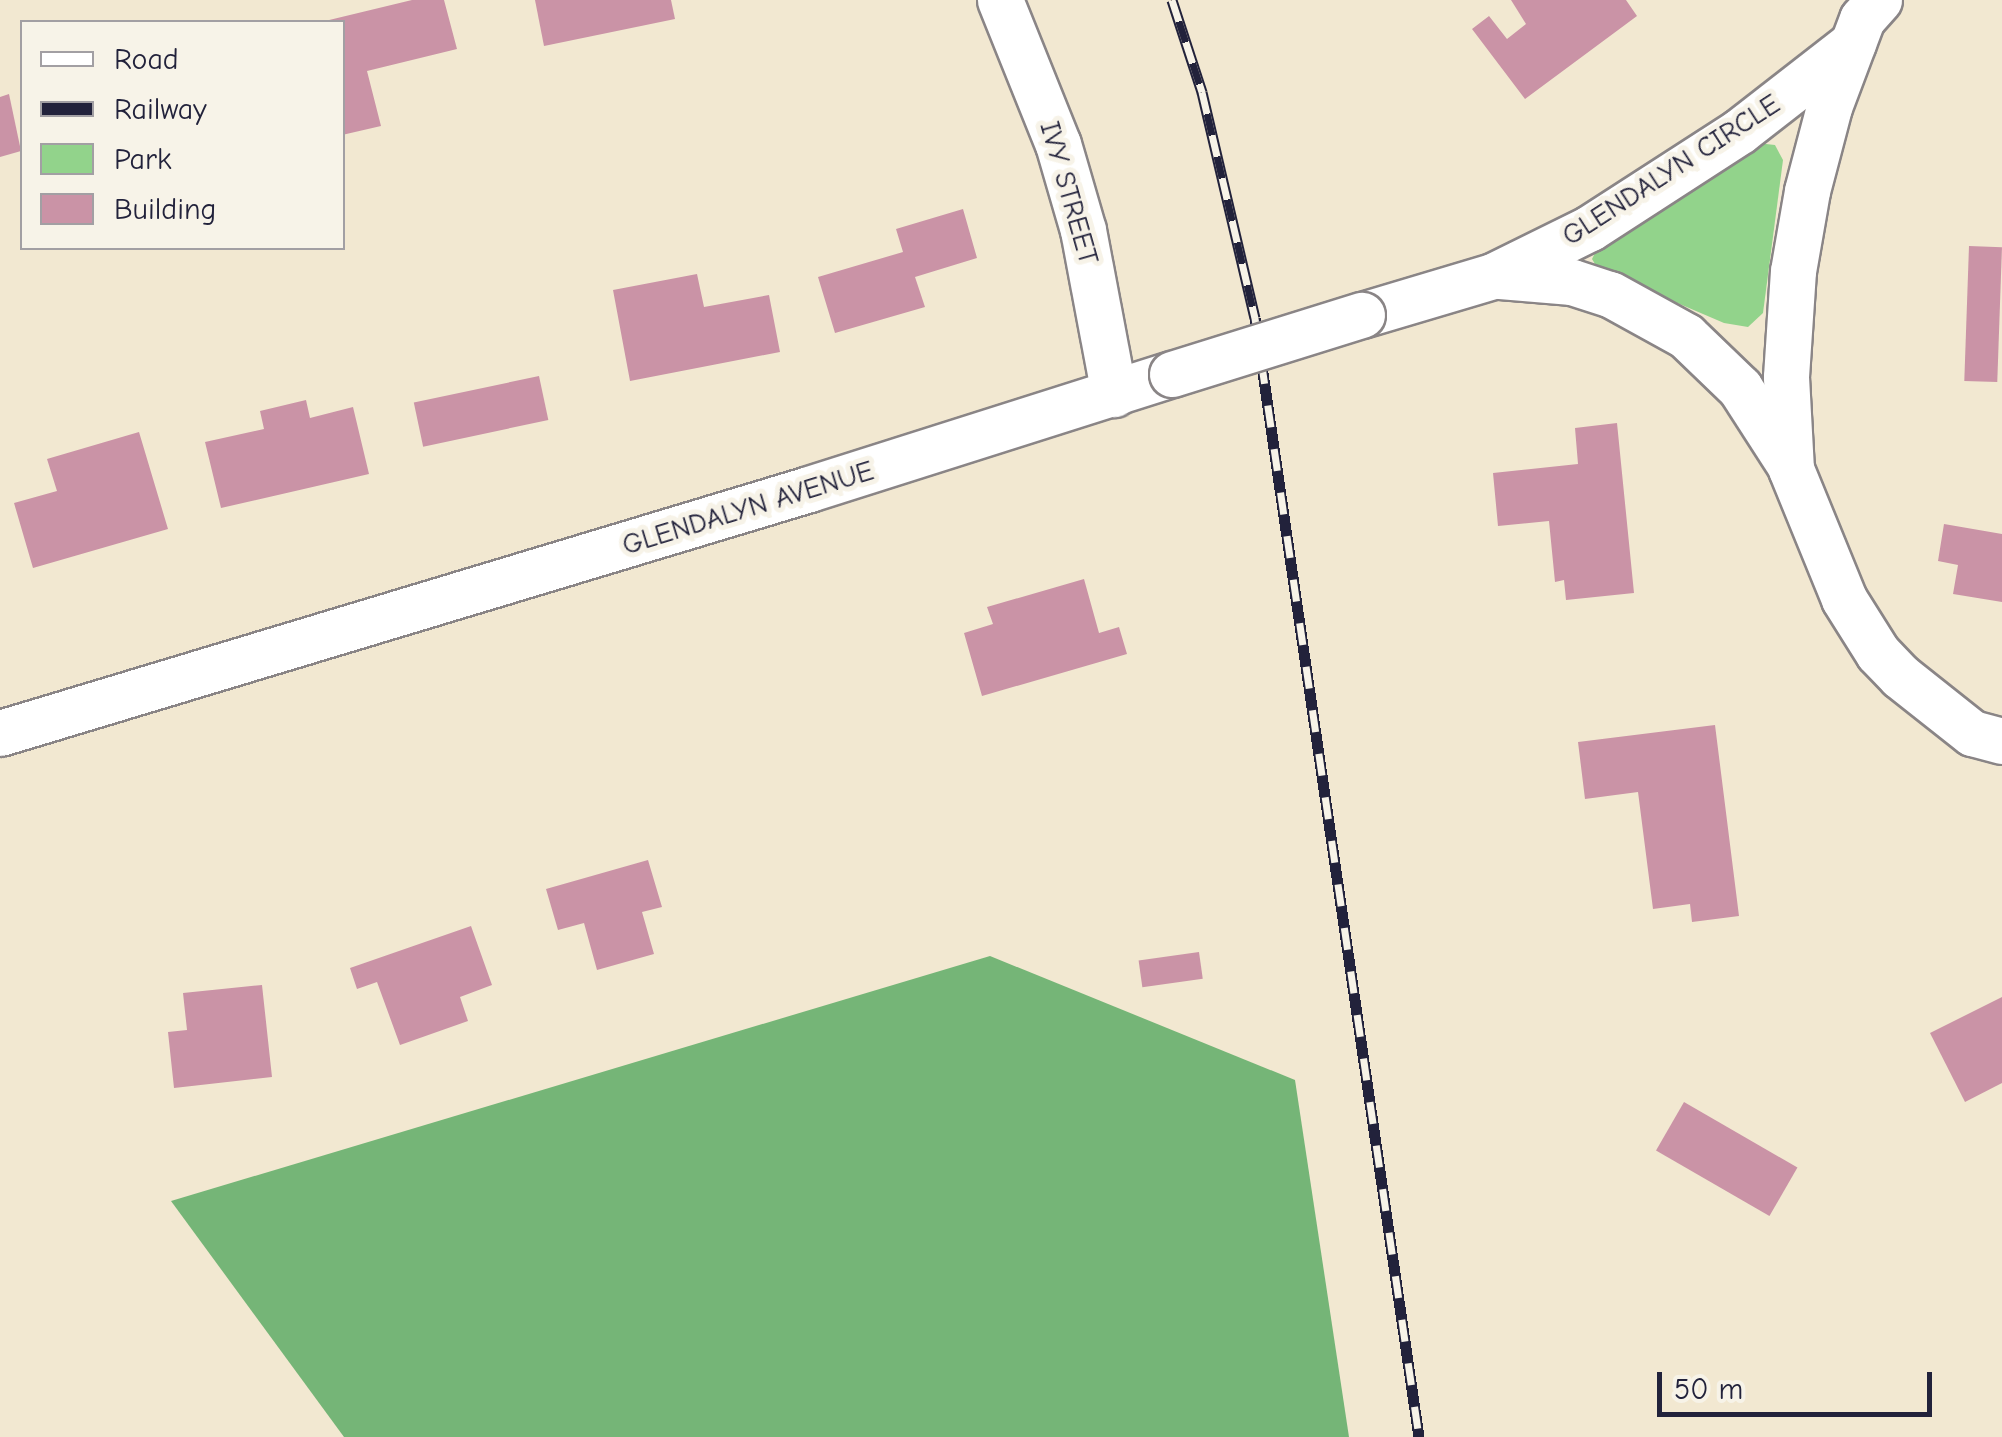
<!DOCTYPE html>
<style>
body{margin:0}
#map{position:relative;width:2002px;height:1437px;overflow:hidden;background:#f2e8d1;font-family:"Comic Neue",sans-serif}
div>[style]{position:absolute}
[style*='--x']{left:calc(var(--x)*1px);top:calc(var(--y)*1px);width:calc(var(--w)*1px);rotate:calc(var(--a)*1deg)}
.green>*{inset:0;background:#92d38b}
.forest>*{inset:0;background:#75b577}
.building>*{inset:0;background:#ca93a6;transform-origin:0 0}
.roads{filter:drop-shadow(2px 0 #8a8586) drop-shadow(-2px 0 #8a8586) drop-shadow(0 2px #8a8586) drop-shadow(0 -2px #8a8586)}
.minor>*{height:45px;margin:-22.5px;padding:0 22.5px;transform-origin:22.5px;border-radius:22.5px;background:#fff}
.rail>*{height:11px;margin-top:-5.5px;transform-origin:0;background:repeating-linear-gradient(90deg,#f7f3e8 0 22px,#22223b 0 44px);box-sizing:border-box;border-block:2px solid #22223b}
.bridges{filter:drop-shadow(2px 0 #8a8586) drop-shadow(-2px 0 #8a8586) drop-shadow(0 2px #8a8586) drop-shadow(0 -2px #8a8586)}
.minor-bridge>*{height:45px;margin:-22.5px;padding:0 22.5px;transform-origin:22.5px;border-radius:22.5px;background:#fff}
span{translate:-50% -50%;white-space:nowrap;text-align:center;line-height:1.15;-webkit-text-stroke:10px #f7f3e8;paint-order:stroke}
.street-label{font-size:28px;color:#22223b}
.legend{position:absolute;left:20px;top:20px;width:325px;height:230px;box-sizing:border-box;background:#f7f3e8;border:2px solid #a29fa3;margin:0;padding:12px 18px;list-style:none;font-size:30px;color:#22223b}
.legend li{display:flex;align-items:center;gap:20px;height:50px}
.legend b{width:50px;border:2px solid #a29fa3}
.scale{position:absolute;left:1657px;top:1372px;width:275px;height:45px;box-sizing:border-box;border:5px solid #22223b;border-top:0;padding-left:12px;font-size:30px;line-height:35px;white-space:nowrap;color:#22223b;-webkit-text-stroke:8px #f7f3e8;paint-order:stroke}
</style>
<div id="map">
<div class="green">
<div style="clip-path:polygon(1757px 143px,1775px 145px,1783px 160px,1763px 313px,1748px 327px,1724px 323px,1598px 269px,1592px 259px,1597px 249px)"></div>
</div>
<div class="forest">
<div style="clip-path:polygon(990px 956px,1295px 1080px,1349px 1437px,344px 1437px,171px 1201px)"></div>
</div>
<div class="building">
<div style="clip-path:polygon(412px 0,444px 0,457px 49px,367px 71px,381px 126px,342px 135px,342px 22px,325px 21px)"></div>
<div style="clip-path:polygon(535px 0,671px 0,675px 19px,544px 46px)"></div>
<div style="clip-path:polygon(1626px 0,1637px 16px,1525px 99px,1472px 29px,1489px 16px,1507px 39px,1526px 24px,1511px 0)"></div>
<div style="clip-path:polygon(9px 94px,21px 151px,0 157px,0 97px)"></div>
<div style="clip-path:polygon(963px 209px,977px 258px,915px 277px,925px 307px,835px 333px,818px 277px,903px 252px,896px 229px)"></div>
<div style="left:1969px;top:246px;width:33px;height:135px;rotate:2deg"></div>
<div style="clip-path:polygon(697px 274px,704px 307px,769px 295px,780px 352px,630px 381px,613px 290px)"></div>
<div style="left:539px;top:376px;width:45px;height:128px;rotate:78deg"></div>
<div style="clip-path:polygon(306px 400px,310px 418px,353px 407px,369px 474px,221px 508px,205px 442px,264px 429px,260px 411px)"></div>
<div style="clip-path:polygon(1617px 423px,1634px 593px,1566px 600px,1564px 580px,1555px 582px,1549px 521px,1498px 526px,1493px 473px,1578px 464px,1575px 428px)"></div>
<div style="clip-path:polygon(139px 432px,168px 529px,33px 568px,14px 503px,57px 491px,47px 459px)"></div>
<div style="clip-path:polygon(1944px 524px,2002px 534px,2002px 602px,1953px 594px,1958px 565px,1938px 561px)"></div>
<div style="clip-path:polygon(1084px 579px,1099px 633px,1119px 627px,1127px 654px,982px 696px,964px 633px,993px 624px,987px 607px)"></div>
<div style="clip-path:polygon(1715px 725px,1739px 916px,1692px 922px,1690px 904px,1653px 909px,1638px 792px,1585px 799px,1578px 742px)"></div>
<div style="clip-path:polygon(648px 860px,662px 907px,642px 912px,654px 954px,597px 970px,584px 923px,558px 930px,546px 889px)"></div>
<div style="clip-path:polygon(471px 926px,492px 985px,460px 997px,468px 1021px,400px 1045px,377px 982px,357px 989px,350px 968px)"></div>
<div style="left:1199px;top:952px;width:27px;height:61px;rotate:82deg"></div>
<div style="clip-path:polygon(262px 985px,272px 1077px,174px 1088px,168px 1032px,187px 1030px,183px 993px)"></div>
<div style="clip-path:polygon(2002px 997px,2002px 1083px,1965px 1102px,1930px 1033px)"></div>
<div style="left:1684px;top:1102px;width:131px;height:56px;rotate:30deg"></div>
</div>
<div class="roads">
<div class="minor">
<div style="--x:1000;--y:0;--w:155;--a:68.1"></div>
<div style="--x:1058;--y:144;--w:90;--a:73.8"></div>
<div style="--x:1083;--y:230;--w:167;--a:79.3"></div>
<div style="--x:1879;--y:0;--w:25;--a:132"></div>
<div style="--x:1862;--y:19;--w:94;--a:110.6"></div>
<div style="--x:1829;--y:107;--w:87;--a:104.7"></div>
<div style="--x:1807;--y:191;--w:81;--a:99.9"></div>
<div style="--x:1793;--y:271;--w:106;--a:93.8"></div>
<div style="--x:1786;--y:377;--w:92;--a:86.9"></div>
<div style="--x:1791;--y:469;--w:140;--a:67.8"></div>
<div style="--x:1844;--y:599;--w:64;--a:57.8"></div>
<div style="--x:1878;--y:653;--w:32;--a:46"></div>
<div style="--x:1900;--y:676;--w:92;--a:38.4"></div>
<div style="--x:1972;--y:733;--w:31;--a:15"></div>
<div style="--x:1500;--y:276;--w:72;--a:4.8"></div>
<div style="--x:1572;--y:282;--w:40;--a:18"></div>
<div style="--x:1610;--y:294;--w:87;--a:28.9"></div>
<div style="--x:1686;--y:336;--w:75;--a:43.9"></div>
<div style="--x:1740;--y:388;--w:87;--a:57.2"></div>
<div style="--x:1362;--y:315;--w:137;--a:-16.6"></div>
<div style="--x:1493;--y:276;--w:108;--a:-26.3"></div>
<div style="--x:1590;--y:228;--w:179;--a:-32.9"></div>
<div style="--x:1740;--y:131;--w:143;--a:-37.9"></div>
<div style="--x:0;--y:733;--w:845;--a:-16.78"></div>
<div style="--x:809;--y:489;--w:381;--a:-17.6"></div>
</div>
</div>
<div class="rail">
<div style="--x:1172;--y:0;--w:97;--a:71.9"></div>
<div style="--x:1202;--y:92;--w:232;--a:76.8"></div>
<div style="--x:1255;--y:318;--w:1131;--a:81.66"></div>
</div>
<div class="bridges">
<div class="minor-bridge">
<div style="--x:1172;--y:374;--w:199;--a:-17.3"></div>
</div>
</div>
<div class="street-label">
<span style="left:1671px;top:170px;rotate:-33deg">GLENDALYN CIRCLE</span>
<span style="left:1069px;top:193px;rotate:74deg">IVY STREET</span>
<span style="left:748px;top:508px;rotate:-17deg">GLENDALYN AVENUE</span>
</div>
<ul class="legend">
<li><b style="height:12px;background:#fff"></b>Road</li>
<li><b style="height:12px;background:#22223b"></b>Railway</li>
<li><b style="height:28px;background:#92d38b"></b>Park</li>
<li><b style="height:28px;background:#ca93a6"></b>Building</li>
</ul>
<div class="scale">50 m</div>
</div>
